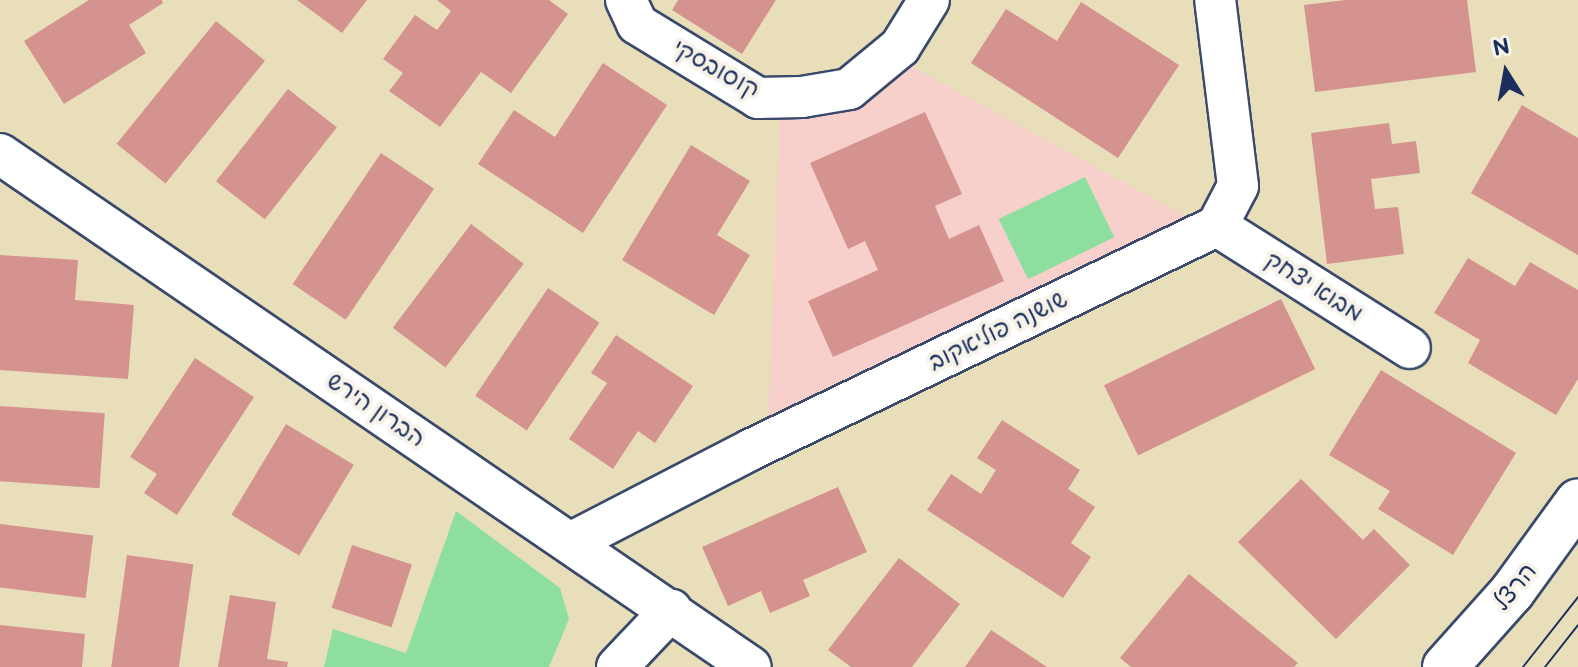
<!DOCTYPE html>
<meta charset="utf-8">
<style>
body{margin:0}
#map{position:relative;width:1578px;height:667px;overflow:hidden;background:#e9deba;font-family:"Balsamiq Sans","Playpen Sans Hebrew",sans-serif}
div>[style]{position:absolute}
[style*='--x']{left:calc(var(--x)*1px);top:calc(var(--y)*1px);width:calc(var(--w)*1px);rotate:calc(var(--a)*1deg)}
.built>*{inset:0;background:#f7d0cc}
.green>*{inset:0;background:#8edf9f;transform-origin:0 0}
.building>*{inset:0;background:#d4938e;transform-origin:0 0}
.roads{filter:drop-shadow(2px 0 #3a496c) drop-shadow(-2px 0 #3a496c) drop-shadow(0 2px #3a496c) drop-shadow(0 -2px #3a496c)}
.minor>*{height:40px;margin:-20px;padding:0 20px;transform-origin:20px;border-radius:20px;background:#fff}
.primary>*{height:44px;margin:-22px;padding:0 22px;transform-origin:22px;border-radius:22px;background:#fff}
.tram>*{height:2px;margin:-1px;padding:0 1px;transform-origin:1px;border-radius:1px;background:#1b2f5e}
span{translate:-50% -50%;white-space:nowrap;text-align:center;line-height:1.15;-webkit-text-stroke:8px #f7f3e8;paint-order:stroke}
.street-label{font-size:24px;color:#1b2f5e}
.north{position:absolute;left:1466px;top:32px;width:80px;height:80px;-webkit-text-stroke:6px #f7f3e8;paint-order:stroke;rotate:349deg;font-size:22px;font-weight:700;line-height:32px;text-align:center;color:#1b2f5e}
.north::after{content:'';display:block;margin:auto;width:28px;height:36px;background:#1b2f5e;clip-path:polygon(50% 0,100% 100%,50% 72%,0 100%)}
</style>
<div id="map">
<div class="built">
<div style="clip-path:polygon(909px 65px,1185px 216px,768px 424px,780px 118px,852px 102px)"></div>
</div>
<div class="green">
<div style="left:1085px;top:177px;width:67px;height:96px;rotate:64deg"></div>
<div style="clip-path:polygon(456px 511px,560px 588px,569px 619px,549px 667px,324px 667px,333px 629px,406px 653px)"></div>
</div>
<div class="building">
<div style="clip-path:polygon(89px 0,162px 0,163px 3px,129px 25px,146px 53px,64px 104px,24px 41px)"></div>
<div style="clip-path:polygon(297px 0,367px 0,342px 33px)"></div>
<div style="clip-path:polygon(437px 0,549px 0,568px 14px,511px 93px,481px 72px,440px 127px,389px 91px,403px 73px,383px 59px,415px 15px,437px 30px,451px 11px)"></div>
<div style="clip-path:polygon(678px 0,776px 0,742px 54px,672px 10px)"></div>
<div style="clip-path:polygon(1345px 0,1467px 0,1476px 72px,1315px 92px,1304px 5px)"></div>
<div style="clip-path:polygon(1081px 2px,1179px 65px,1118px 158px,971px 63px,1006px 9px,1057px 41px)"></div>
<div style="left:216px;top:21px;width:63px;height:158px;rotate:39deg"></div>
<div style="clip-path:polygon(603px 63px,667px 105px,583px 233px,478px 164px,514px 110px,555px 137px)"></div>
<div style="left:288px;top:89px;width:62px;height:117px;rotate:38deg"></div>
<div style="clip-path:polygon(1522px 105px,1578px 138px,1578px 255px,1471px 193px)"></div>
<div style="clip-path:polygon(925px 112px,962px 194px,935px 206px,949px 239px,979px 225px,1004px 281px,833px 357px,808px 301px,878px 270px,865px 241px,848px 249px,810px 163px)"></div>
<div style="clip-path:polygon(1389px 123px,1392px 144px,1416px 141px,1420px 173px,1371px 179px,1375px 209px,1398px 207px,1404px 254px,1327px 264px,1311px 133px)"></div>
<div style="clip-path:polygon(691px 145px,750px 181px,717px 235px,750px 255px,714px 315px,622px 260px)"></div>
<div style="left:381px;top:153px;width:64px;height:158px;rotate:34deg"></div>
<div style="left:471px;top:224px;width:66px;height:130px;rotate:37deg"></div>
<div style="clip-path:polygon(0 255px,78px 260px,75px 300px,134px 305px,128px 379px,0 370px)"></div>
<div style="clip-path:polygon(1468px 258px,1515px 286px,1530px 262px,1578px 290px,1578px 379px,1556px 415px,1468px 363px,1480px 340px,1434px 313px)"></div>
<div style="left:548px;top:288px;width:62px;height:130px;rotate:34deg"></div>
<div style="left:1281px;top:299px;width:78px;height:197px;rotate:64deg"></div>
<div style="clip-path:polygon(616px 335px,693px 386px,655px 443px,638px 431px,613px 469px,569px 439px,607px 383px,591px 373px)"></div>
<div style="clip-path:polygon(195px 358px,254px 397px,177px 515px,144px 493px,157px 474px,130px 457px)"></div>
<div style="clip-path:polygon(1381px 370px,1516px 453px,1453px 555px,1378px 509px,1390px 491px,1329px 455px)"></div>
<div style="left:0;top:406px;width:105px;height:75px;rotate:4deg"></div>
<div style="clip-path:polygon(1002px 420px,1080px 470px,1068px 489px,1095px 507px,1071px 543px,1091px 557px,1063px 598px,927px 510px,951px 474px,981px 494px,996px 470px,977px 458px)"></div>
<div style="left:286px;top:424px;width:79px;height:106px;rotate:31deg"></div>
<div style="clip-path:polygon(1301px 479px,1363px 540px,1374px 529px,1410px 565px,1336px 639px,1238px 542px)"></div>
<div style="clip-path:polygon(838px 487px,867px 552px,803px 580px,810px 596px,770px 613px,761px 591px,728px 606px,702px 547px)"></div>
<div style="left:0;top:524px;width:94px;height:63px;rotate:7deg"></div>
<div style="left:352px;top:545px;width:63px;height:66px;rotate:18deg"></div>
<div style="left:127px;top:555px;width:67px;height:113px;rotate:8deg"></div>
<div style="clip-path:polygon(899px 558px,960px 604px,912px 667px,851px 667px,828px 650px)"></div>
<div style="clip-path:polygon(1189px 574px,1298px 663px,1294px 667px,1131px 667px,1120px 658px)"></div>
<div style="clip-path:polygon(230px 595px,276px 602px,267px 659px,288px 662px,287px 667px,218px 667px)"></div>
<div style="clip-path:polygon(0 625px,85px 634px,82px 667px,0 667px)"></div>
<div style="clip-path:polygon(991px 630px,1047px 667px,965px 667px)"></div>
</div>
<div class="roads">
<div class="minor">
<div style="--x:626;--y:0;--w:26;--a:65"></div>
<div style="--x:637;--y:24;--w:142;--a:31.4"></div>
<div style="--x:758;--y:98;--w:44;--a:-1.3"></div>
<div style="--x:802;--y:97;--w:48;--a:-9.7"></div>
<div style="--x:849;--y:89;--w:66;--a:-39.5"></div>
<div style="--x:900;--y:47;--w:55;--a:-58.3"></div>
<div style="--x:0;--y:154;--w:909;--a:34.34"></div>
<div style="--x:1217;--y:226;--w:228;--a:32.3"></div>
<div style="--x:572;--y:542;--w:200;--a:-27.3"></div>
<div style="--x:750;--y:450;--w:518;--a:-25.63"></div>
<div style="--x:1217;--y:226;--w:45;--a:-62.3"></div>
<div style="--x:1238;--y:186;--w:187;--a:-97"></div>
<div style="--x:617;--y:667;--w:79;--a:-46.5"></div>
</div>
<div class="primary">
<div style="--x:1445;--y:667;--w:101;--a:-48.2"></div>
<div style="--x:1512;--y:592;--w:112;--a:-54"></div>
</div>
</div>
<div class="tram">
<div style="--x:1523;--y:667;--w:89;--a:-51.8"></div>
<div style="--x:1545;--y:667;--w:53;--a:-51.8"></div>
</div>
<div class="street-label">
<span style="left:716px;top:69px;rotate:29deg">קוסובסקי</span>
<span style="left:1314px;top:287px;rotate:32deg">מבוא יצחק</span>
<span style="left:998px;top:331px;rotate:-26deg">שושנה פוליאקוב</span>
<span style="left:376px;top:410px;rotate:34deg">הברון הירש</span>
<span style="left:1515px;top:587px;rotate:-51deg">הרצל</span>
</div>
<div class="north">N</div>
</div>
